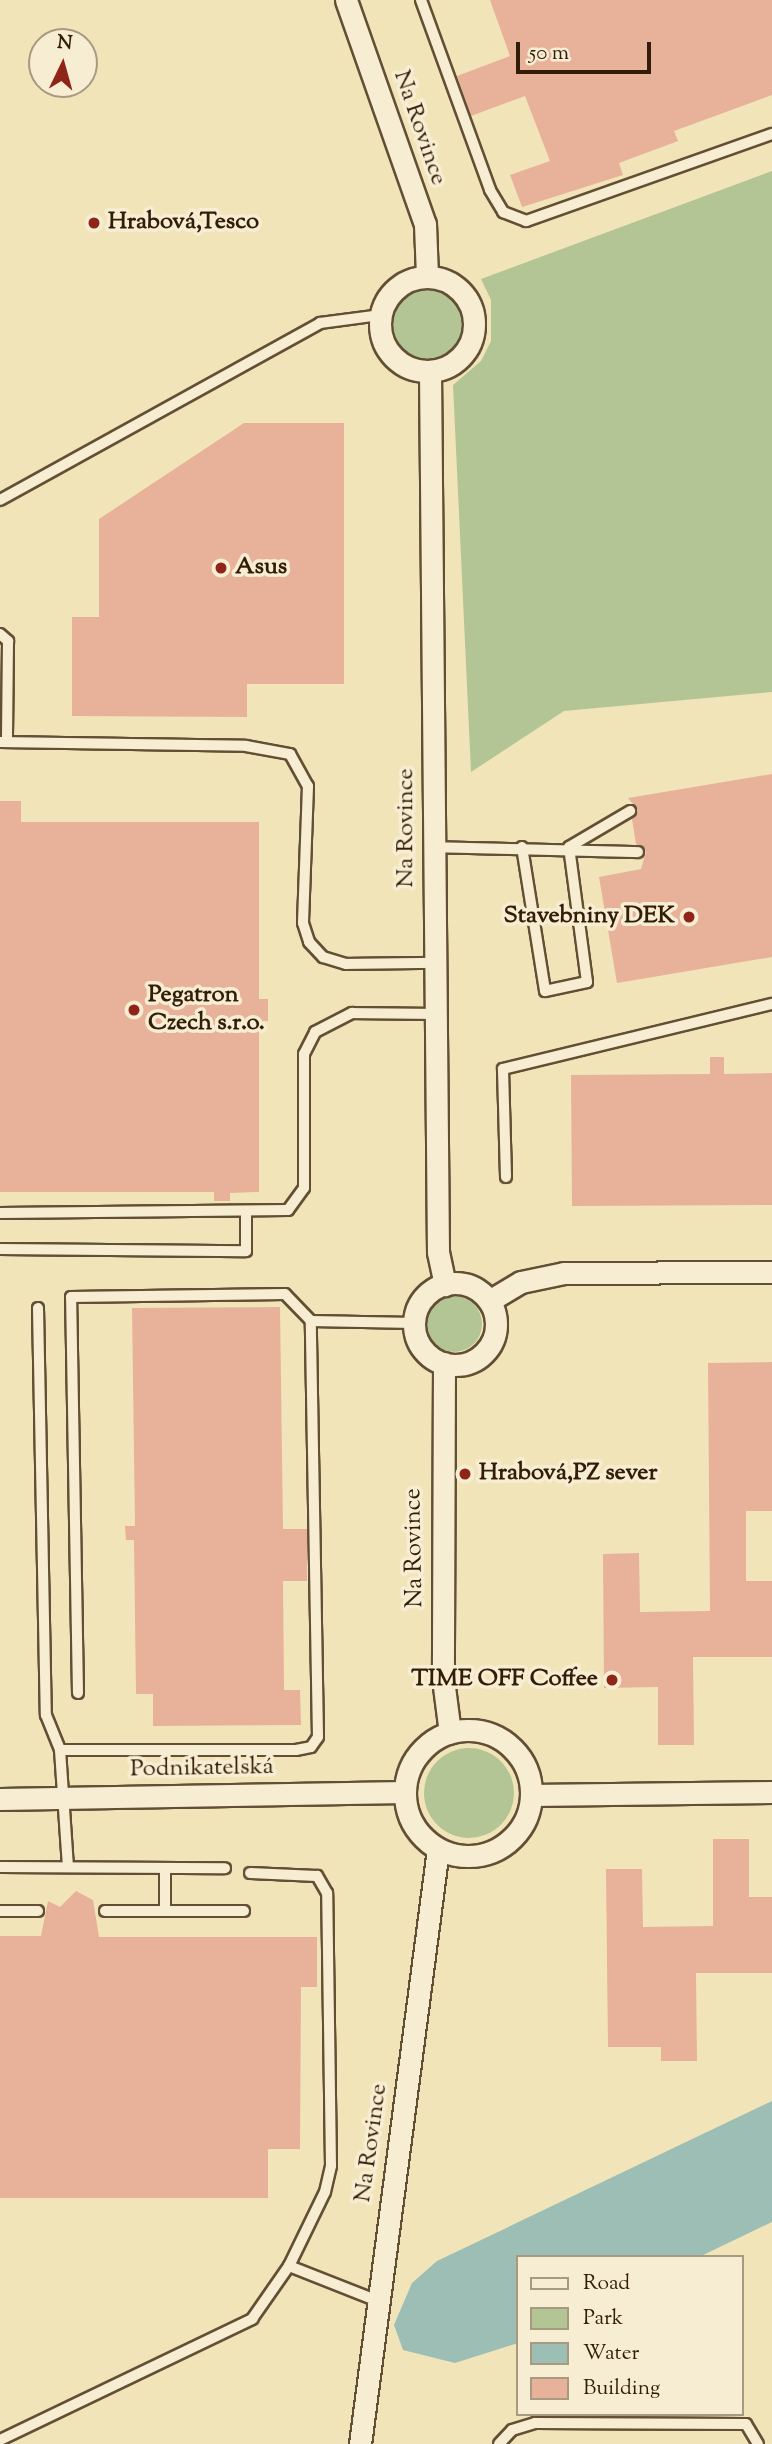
<!DOCTYPE html>
<meta charset="utf-8">
<style>
body{margin:0}
#map{position:relative;width:772px;height:2444px;overflow:hidden;background:#f2e4b9;font-family:"Sorts Mill Goudy",serif}
div>[style]{position:absolute}
[style*='--x']{left:calc(var(--x)*1px);top:calc(var(--y)*1px);width:calc(var(--w)*1px);rotate:calc(var(--a)*1deg)}
.green>*{inset:0;background:#b4c595}
.round{border-radius:50%}
.water>*{inset:0;background:#9cbeb5}
.building>*{inset:0;background:#e7b19a}
.roads{filter:drop-shadow(2px 0 #624f34) drop-shadow(-2px 0 #624f34) drop-shadow(0 2px #624f34) drop-shadow(0 -2px #624f34)}
.service>*{height:10px;margin:-5px;padding:0 5px;transform-origin:5px;border-radius:5px;background:#f7edd2}
.minor>*{height:21px;margin:-10.5px;padding:0 10.5px;transform-origin:10.5px;border-radius:10.5px;background:#f7edd2}
.minor>.ring{margin:-10.5px;padding:0;box-sizing:content-box;background:none;border:21px solid #f7edd2;border-radius:50%}
.dots>*{width:19px;height:19px;translate:-50% -50%;box-sizing:border-box;border:4px solid #f7edd2;border-radius:50%}
span{translate:-50% -50%;white-space:nowrap;text-align:center;line-height:1.15;-webkit-text-stroke:7px #f7edd2;paint-order:stroke}
.street-label{font-size:24px;color:#321d08}
.poi-label{font-size:24px;color:#321d08;font-weight:700}
.left{translate:0 -50%;text-align:left}
.right{translate:-100% -50%;text-align:right}
.legend{position:absolute;left:516px;top:2255px;width:228px;height:161px;box-sizing:border-box;background:#f7edd2;border:2px solid #a89a81;margin:0;padding:9px 12px;list-style:none;font-size:21px;color:#321d08}
.legend li{display:flex;align-items:center;gap:14px;height:35px}
.legend b{width:35px;border:2px solid #a89a81}
.north{position:absolute;left:28px;top:28px;width:70px;height:70px;box-sizing:border-box;background:#f7edd2;border:2px solid #a89a81;border-radius:50%;rotate:5deg;font-size:19px;font-weight:700;line-height:28px;text-align:center;color:#321d08}
.north::after{content:'';display:block;margin:auto;width:24px;height:32px;background:#8f2418;clip-path:polygon(50% 0,100% 100%,50% 72%,0 100%)}
.scale{position:absolute;left:516px;top:42px;width:135px;height:32px;box-sizing:border-box;border:4px solid #321d08;border-top:0;padding-left:9px;font-size:21px;line-height:24px;white-space:nowrap;color:#321d08;-webkit-text-stroke:5px #f7edd2;paint-order:stroke}
</style>
<div id="map">
<div class="green">
<div style="clip-path:polygon(772px 171px,772px 692px,564px 711px,471px 772px,453px 385px,481px 361px,491px 341px,491px 300px,481px 279px)"></div>
<div class="round" style="left:393px;top:287px;width:72px;height:72px"></div>
<div class="round" style="left:426px;top:1296px;width:56px;height:56px"></div>
<div class="round" style="left:424px;top:1748px;width:90px;height:90px"></div>
</div>
<div class="water">
<div style="clip-path:polygon(772px 2101px,772px 2222px,699px 2257px,518px 2257px,518px 2343px,455px 2363px,403px 2350px,394px 2325px,412px 2283px,437px 2261px)"></div>
</div>
<div class="building">
<div style="clip-path:polygon(490px 0,772px 0,772px 95px,674px 131px,678px 141px,619px 163px,623px 175px,522px 207px,510px 175px,550px 161px,525px 96px,471px 116px,457px 76px,510px 56px)"></div>
<div style="clip-path:polygon(244px 423px,344px 423px,344px 684px,247px 684px,247px 717px,72px 716px,72px 617px,99px 617px,99px 519px)"></div>
<div style="clip-path:polygon(772px 774px,772px 957px,617px 983px,599px 877px,641px 869px,646px 852px,636px 844px,632px 819px,638px 810px,628px 798px)"></div>
<div style="clip-path:polygon(0 801px,21px 801px,21px 822px,259px 822px,259px 999px,268px 999px,268px 1021px,259px 1021px,259px 1192px,230px 1193px,230px 1201px,214px 1201px,214px 1192px,0 1192px)"></div>
<div style="clip-path:polygon(710px 1057px,724px 1057px,724px 1074px,772px 1073px,772px 1205px,572px 1206px,571px 1075px,710px 1074px)"></div>
<div style="clip-path:polygon(280px 1307px,283px 1529px,307px 1529px,307px 1581px,283px 1581px,284px 1690px,300px 1690px,301px 1725px,153px 1726px,153px 1694px,136px 1694px,134px 1540px,126px 1540px,125px 1526px,135px 1526px,132px 1308px)"></div>
<div style="clip-path:polygon(772px 1362px,772px 1511px,746px 1511px,746px 1581px,772px 1581px,772px 1657px,693px 1657px,694px 1745px,658px 1745px,658px 1687px,604px 1688px,603px 1554px,639px 1553px,640px 1612px,710px 1611px,708px 1363px)"></div>
<div style="clip-path:polygon(713px 1839px,749px 1839px,749px 1897px,772px 1897px,772px 1973px,696px 1973px,697px 2061px,661px 2061px,661px 2047px,608px 2047px,606px 1869px,642px 1869px,643px 1927px,713px 1926px)"></div>
<div style="clip-path:polygon(76px 1891px,93px 1900px,99px 1937px,317px 1937px,317px 1987px,301px 1987px,300px 2149px,268px 2149px,268px 2198px,0 2198px,0 1936px,41px 1936px,48px 1901px,60px 1907px)"></div>
</div>
<div class="roads">
<div class="service">
<div style="--x:421;--y:0;--w:202;--a:70"></div>
<div style="--x:490;--y:190;--w:26;--a:59"></div>
<div style="--x:503;--y:212;--w:25;--a:21"></div>
<div style="--x:526;--y:221;--w:261;--a:-19.5"></div>
<div style="--x:0;--y:500;--w:366;--a:-28.9"></div>
<div style="--x:320;--y:323;--w:62;--a:-7.5"></div>
<div style="--x:0;--y:634;--w:11;--a:41"></div>
<div style="--x:8;--y:641;--w:101;--a:90.6"></div>
<div style="--x:0;--y:742;--w:246;--a:0.9"></div>
<div style="--x:246;--y:746;--w:45;--a:10.3"></div>
<div style="--x:290;--y:754;--w:37;--a:61"></div>
<div style="--x:308;--y:786;--w:137;--a:92.1"></div>
<div style="--x:303;--y:923;--w:20;--a:72"></div>
<div style="--x:309;--y:942;--w:21;--a:47"></div>
<div style="--x:323;--y:957;--w:24;--a:17"></div>
<div style="--x:346;--y:964;--w:88;--a:-0.7"></div>
<div style="--x:433;--y:847;--w:205;--a:1.4"></div>
<div style="--x:522;--y:847;--w:146;--a:80.9"></div>
<div style="--x:545;--y:991;--w:43;--a:-12.1"></div>
<div style="--x:587;--y:982;--w:136;--a:-97.6"></div>
<div style="--x:569;--y:847;--w:71;--a:-30.5"></div>
<div style="--x:506;--y:1177;--w:108;--a:-91.6"></div>
<div style="--x:503;--y:1069;--w:277;--a:-13.6"></div>
<div style="--x:0;--y:1213;--w:288;--a:-0.6"></div>
<div style="--x:288;--y:1210;--w:27;--a:-54"></div>
<div style="--x:304;--y:1188;--w:134;--a:-90"></div>
<div style="--x:304;--y:1054;--w:25;--a:-63"></div>
<div style="--x:315;--y:1032;--w:42;--a:-27.2"></div>
<div style="--x:352;--y:1013;--w:82;--a:0.7"></div>
<div style="--x:0;--y:1249;--w:246;--a:0.5"></div>
<div style="--x:246;--y:1251;--w:39;--a:-90"></div>
<div style="--x:38;--y:1308;--w:407;--a:88.9"></div>
<div style="--x:46;--y:1715;--w:38;--a:68"></div>
<div style="--x:60;--y:1750;--w:117;--a:86.1"></div>
<div style="--x:78;--y:1693;--w:396;--a:-91"></div>
<div style="--x:71;--y:1297;--w:214;--a:-0.8"></div>
<div style="--x:285;--y:1294;--w:37;--a:46"></div>
<div style="--x:311;--y:1321;--w:103;--a:1.1"></div>
<div style="--x:60;--y:1750;--w:236;--a:0"></div>
<div style="--x:296;--y:1750;--w:15;--a:-11"></div>
<div style="--x:311;--y:1747;--w:12;--a:-55"></div>
<div style="--x:318;--y:1737;--w:416;--a:-91"></div>
<div style="--x:0;--y:1867;--w:225;--a:0.3"></div>
<div style="--x:165;--y:1868;--w:42;--a:90"></div>
<div style="--x:0;--y:1911;--w:38;--a:0"></div>
<div style="--x:105;--y:1911;--w:139;--a:0"></div>
<div style="--x:289;--y:2266;--w:96;--a:21.5"></div>
<div style="--x:0;--y:2440;--w:280;--a:-25.6"></div>
<div style="--x:252;--y:2319;--w:65;--a:-55.1"></div>
<div style="--x:289;--y:2266;--w:82;--a:-64.1"></div>
<div style="--x:325;--y:2192;--w:27;--a:-77"></div>
<div style="--x:331;--y:2166;--w:273;--a:-90.8"></div>
<div style="--x:327;--y:1893;--w:20;--a:-120"></div>
<div style="--x:317;--y:1876;--w:67;--a:-177.4"></div>
<div style="--x:499;--y:2444;--w:19;--a:-47"></div>
<div style="--x:512;--y:2430;--w:24;--a:-17"></div>
<div style="--x:535;--y:2423;--w:211;--a:0.3"></div>
<div style="--x:746;--y:2424;--w:23;--a:59"></div>
</div>
<div class="minor">
<div style="--x:346;--y:0;--w:238;--a:70.6"></div>
<div style="--x:425;--y:224;--w:53;--a:87.8"></div>
<div class="ring" style="left:380px;top:277px;width:73px;height:73px"></div>
<div style="--x:430;--y:371;--w:881;--a:89.48"></div>
<div style="--x:438;--y:1252;--w:34;--a:78"></div>
<div class="ring" style="left:414px;top:1283px;width:61px;height:61px"></div>
<div style="--x:489;--y:1301;--w:37;--a:-31"></div>
<div style="--x:521;--y:1282;--w:44;--a:-11.8"></div>
<div style="--x:564;--y:1273;--w:208;--a:-0.3"></div>
<div style="--x:444;--y:1363;--w:316;--a:90.2"></div>
<div style="--x:443;--y:1679;--w:54;--a:82.6"></div>
<div class="ring" style="left:405px;top:1730px;width:105px;height:105px"></div>
<div style="--x:531;--y:1795;--w:241;--a:-0.7"></div>
<div style="--x:0;--y:1799;--w:405;--a:-1"></div>
<div style="--x:360;--y:2444;--w:600;--a:-82.53"></div>
</div>
</div>
<div class="dots">
<div style="left:94px;top:223px;background:#8f2418"></div>
<div style="left:221px;top:568px;background:#8f2418"></div>
<div style="left:689px;top:917px;background:#8f2418"></div>
<div style="left:134px;top:1010px;background:#8f2418"></div>
<div style="left:465px;top:1474px;background:#8f2418"></div>
<div style="left:612px;top:1680px;background:#8f2418"></div>
</div>
<div class="street-label">
<span style="left:419px;top:128px;rotate:71deg">Na Rovince</span>
<span style="left:407px;top:828px;rotate:-90deg">Na Rovince</span>
<span style="left:415px;top:1548px;rotate:-91deg">Na Rovince</span>
<span style="left:202px;top:1769px;rotate:-1deg">Podnikatelská</span>
<span style="left:372px;top:2143px;rotate:-82deg">Na Rovince</span>
</div>
<div class="poi-label">
<span class="left" style="left:108px;top:223px">Hrabová,Tesco</span>
<span class="left" style="left:235px;top:568px">Asus</span>
<span class="right" style="left:675px;top:917px">Stavebniny DEK</span>
<span class="left" style="left:148px;top:1010px">Pegatron<br>Czech s.r.o.</span>
<span class="left" style="left:479px;top:1474px">Hrabová,PZ sever</span>
<span class="right" style="left:598px;top:1680px">TIME OFF Coffee</span>
</div>
<ul class="legend">
<li><b style="height:9px;background:#f7edd2"></b>Road</li>
<li><b style="height:19px;background:#b4c595"></b>Park</li>
<li><b style="height:19px;background:#9cbeb5"></b>Water</li>
<li><b style="height:19px;background:#e7b19a"></b>Building</li>
</ul>
<div class="north">N</div>
<div class="scale">50 m</div>
</div>
